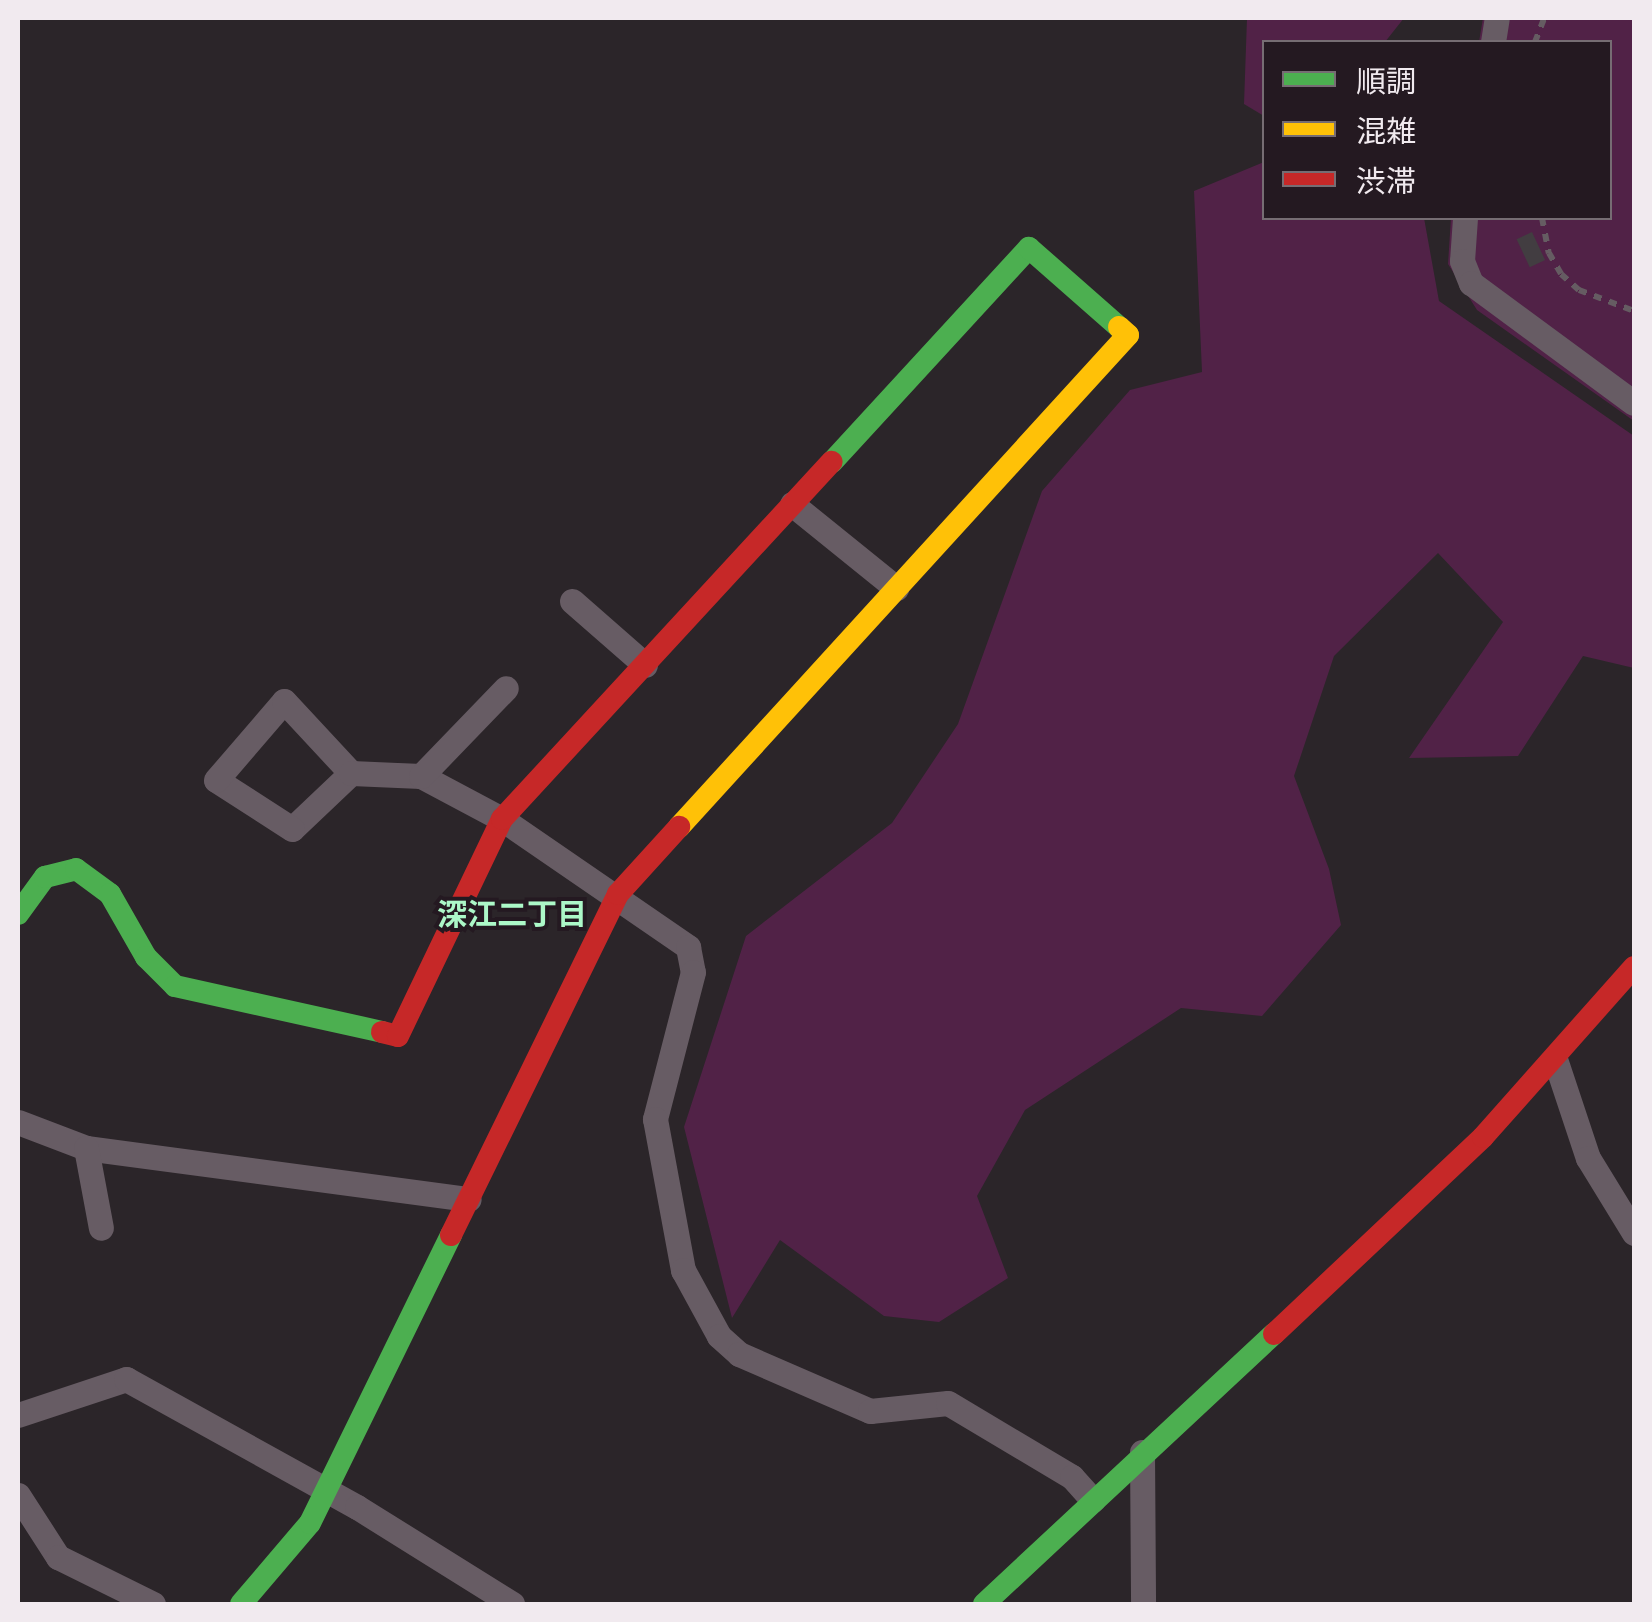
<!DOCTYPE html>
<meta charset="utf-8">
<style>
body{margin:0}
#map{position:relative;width:1652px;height:1622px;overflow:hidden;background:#2b2529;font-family:"PT Sans","Noto Sans JP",sans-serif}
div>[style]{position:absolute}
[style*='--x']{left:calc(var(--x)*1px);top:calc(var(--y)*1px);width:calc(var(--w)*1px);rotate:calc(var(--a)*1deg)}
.green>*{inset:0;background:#512247}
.building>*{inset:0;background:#423d41;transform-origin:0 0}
.path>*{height:6px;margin-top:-3px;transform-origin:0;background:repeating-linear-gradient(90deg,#655c62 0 8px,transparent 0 16px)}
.street>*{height:25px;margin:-12.5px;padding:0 12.5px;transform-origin:12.5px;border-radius:12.5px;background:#675c64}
.fast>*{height:22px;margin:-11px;padding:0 11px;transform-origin:11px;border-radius:11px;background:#4caf50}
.slow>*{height:22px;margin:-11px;padding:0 11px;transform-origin:11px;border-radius:11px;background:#ffc107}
.jam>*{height:22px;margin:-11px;padding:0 11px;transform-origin:11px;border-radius:11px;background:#c62828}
span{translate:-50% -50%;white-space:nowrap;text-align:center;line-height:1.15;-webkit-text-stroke:8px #241921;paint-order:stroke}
.neighbourhood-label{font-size:30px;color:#acf8c8;font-weight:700}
.frame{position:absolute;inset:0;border:20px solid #f1eaef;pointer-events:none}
.legend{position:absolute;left:1262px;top:40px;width:350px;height:180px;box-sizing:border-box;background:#241921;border:2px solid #766d73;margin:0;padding:12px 18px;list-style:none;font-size:30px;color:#f1eaef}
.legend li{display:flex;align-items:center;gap:20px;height:50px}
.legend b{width:50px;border:2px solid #766d73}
</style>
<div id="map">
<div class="green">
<div style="clip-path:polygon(1247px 18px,1404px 18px,1385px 42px,1264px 42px,1264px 116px,1244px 104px)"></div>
<div style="clip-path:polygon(1483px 18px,1634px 18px,1634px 421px,1477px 310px,1448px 264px,1451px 218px,1610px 218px,1610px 42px,1479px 42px)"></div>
<div style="clip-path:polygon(1264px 162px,1264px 218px,1424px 218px,1439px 301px,1634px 436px,1634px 668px,1583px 656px,1518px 756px,1409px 758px,1503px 622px,1438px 553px,1334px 656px,1294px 776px,1329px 869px,1341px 925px,1262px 1016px,1181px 1008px,1025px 1110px,977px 1196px,1008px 1278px,939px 1322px,884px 1316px,780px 1240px,732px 1318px,684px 1127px,746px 936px,892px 823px,958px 724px,1042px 491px,1130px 390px,1202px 372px,1194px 191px)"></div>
</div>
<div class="building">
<div style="left:1532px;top:232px;width:31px;height:17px;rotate:65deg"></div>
</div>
<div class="path">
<div style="--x:1535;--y:42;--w:26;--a:-69"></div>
<div style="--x:1542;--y:218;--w:36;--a:79"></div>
<div style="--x:1549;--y:253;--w:24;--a:60"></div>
<div style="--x:1561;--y:274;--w:24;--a:42"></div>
<div style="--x:1579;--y:290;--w:59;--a:20.9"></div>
</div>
<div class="street">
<div style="--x:1493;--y:42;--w:24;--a:-81"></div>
<div style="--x:1465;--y:218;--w:43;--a:94"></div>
<div style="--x:1462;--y:261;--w:24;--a:68"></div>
<div style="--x:1471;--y:283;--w:202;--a:36.4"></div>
<div style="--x:792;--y:504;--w:134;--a:38.9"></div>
<div style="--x:572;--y:601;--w:97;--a:41.2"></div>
<div style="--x:351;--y:773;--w:81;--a:136.5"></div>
<div style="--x:292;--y:829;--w:90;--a:-147.2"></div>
<div style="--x:216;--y:780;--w:104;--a:-49.3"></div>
<div style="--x:284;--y:701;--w:98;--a:47.1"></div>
<div style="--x:351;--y:773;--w:70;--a:2.5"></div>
<div style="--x:421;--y:776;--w:92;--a:28"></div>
<div style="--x:502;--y:819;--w:226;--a:34.5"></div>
<div style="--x:688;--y:947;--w:25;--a:79"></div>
<div style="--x:693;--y:972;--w:152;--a:104.5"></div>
<div style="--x:655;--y:1119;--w:154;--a:79.5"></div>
<div style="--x:683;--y:1270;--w:75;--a:61.4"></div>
<div style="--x:719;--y:1336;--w:27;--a:42"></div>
<div style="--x:739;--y:1354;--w:143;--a:23.5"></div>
<div style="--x:870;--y:1411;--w:78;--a:-5.9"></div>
<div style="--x:948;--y:1403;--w:144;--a:30.8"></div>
<div style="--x:1072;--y:1477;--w:31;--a:48"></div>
<div style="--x:421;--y:776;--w:122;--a:-46"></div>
<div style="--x:1555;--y:1059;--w:104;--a:71.6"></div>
<div style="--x:1588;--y:1158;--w:88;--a:58.5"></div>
<div style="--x:18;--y:1122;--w:73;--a:20.9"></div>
<div style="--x:86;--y:1148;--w:386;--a:7.6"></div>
<div style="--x:86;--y:1148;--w:81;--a:79.4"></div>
<div style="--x:18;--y:1415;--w:114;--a:-18.4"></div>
<div style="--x:126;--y:1379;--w:264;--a:29"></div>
<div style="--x:357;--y:1507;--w:183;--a:32"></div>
<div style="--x:1142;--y:1452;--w:152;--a:89.6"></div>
<div style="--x:18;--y:1495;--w:74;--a:57.2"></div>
<div style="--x:58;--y:1557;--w:106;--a:26.3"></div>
</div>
<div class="fast">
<div style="--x:832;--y:462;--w:291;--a:-47.4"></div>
<div style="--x:1029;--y:248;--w:120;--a:41.3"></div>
<div style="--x:18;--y:914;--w:46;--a:-53.9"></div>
<div style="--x:45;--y:877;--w:32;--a:-14"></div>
<div style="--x:76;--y:869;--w:42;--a:36.3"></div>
<div style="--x:110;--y:894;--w:73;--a:60.3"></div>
<div style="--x:146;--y:957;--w:41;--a:45"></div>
<div style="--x:175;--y:986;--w:212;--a:12.5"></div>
<div style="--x:241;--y:1604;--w:106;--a:-49.6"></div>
<div style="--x:310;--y:1523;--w:321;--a:-63.9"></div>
<div style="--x:984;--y:1604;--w:396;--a:-43"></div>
</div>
<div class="slow">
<div style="--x:679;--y:827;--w:666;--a:-47.62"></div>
<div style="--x:1128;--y:335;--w:12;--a:-138"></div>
</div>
<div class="jam">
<div style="--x:382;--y:1032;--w:16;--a:14"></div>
<div style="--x:398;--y:1036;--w:241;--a:-64.4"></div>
<div style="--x:502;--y:819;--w:486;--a:-47.3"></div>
<div style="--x:451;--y:1235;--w:380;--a:-63.9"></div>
<div style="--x:618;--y:894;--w:91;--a:-47.7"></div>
<div style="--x:1274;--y:1334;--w:287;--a:-43.3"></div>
<div style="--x:1483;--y:1137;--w:227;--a:-48.4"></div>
</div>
<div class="neighbourhood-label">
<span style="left:512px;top:914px">深江二丁目</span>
</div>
<div class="frame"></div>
<ul class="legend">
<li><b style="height:12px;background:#4caf50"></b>順調</li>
<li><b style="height:12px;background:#ffc107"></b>混雑</li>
<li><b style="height:12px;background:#c62828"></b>渋滞</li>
</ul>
</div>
